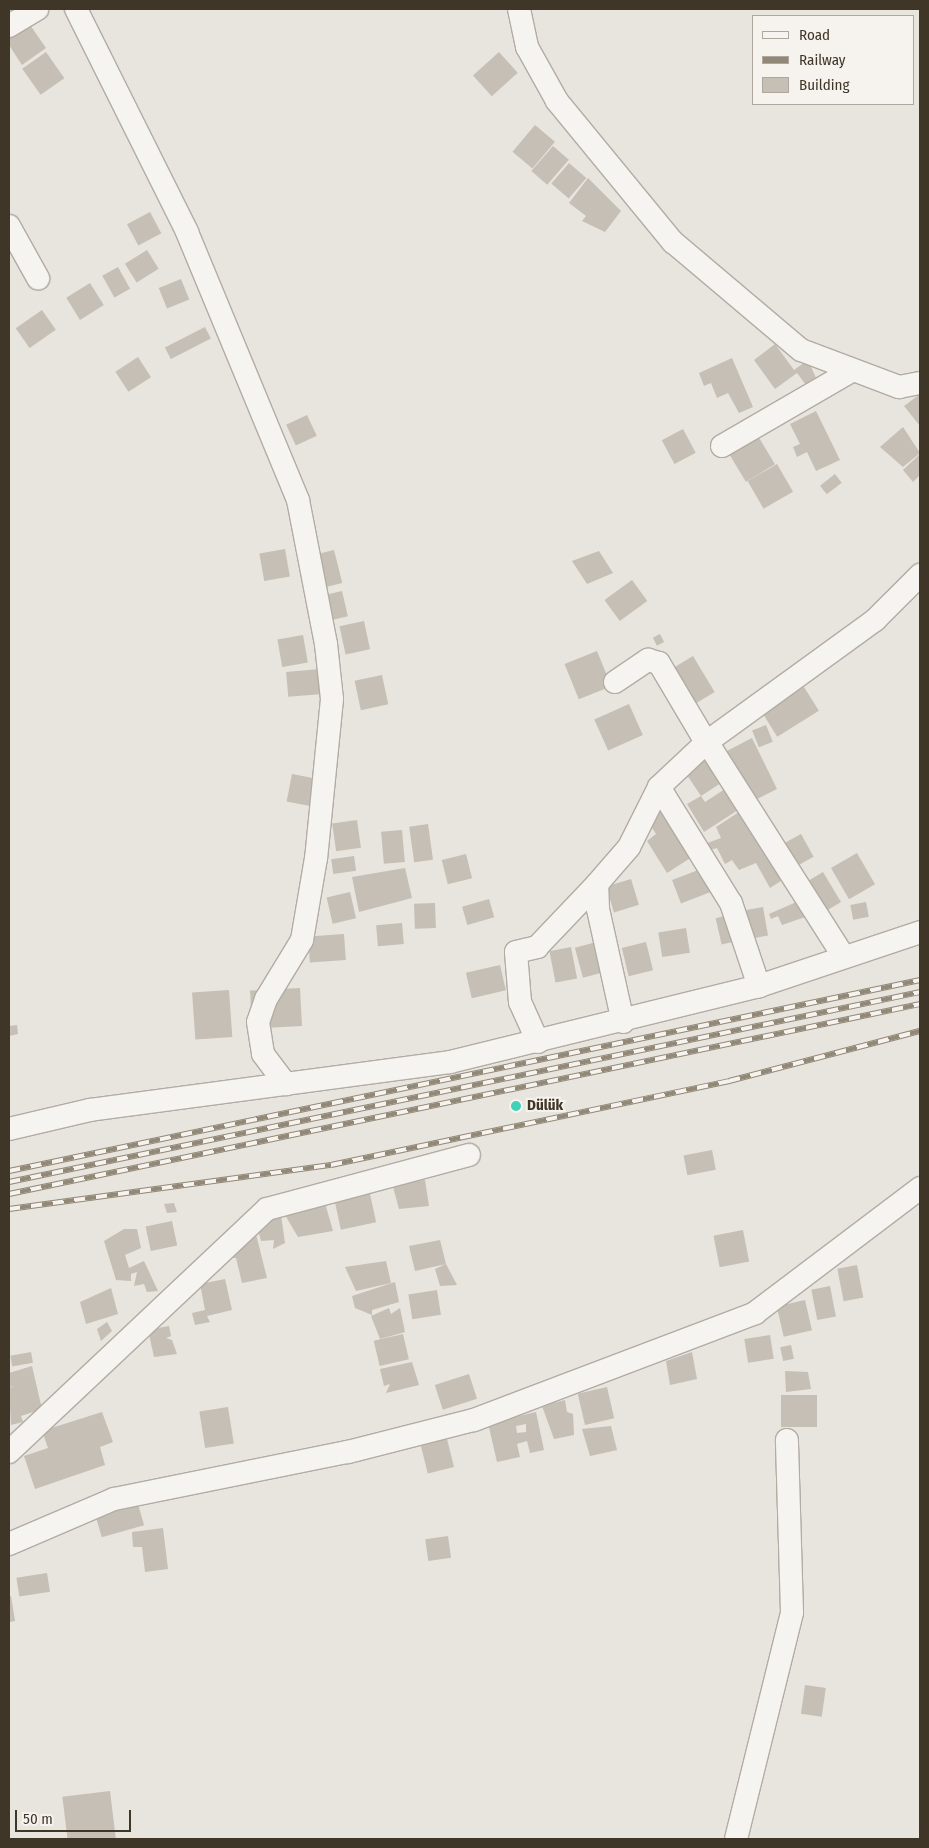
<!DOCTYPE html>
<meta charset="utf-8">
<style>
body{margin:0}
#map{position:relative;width:929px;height:1848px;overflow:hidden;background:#e8e4de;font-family:"Fira Sans Condensed",sans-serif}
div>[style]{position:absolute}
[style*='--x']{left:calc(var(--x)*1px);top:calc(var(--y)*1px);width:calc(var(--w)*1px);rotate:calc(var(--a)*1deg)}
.building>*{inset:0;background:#c5bfb5;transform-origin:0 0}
.roads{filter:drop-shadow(1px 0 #b2aca3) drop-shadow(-1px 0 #b2aca3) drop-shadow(0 1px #b2aca3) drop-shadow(0 -1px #b2aca3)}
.minor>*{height:22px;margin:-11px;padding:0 11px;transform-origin:11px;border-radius:11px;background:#f6f4f1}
.rail>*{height:5.5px;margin-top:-2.75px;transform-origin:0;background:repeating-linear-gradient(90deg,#f6f2ee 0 11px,#928878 0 22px);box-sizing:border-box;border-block:1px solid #928878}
.dots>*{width:14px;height:14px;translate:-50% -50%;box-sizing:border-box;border:2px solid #f6f2ee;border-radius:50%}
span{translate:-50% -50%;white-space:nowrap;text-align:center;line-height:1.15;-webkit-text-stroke:4px #f6f2ee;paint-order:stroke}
.poi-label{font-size:15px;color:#3f3627;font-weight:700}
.left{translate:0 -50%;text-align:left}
.frame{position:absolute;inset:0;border:10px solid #3f3627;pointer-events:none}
.legend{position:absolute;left:752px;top:15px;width:162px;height:90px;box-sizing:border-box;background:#f6f2ee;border:1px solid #ada79e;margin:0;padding:6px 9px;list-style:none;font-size:15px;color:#3f3627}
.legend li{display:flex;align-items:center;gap:10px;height:25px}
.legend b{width:25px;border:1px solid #ada79e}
.scale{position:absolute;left:15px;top:1810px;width:116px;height:22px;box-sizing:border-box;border:2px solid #3f3627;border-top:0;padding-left:6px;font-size:15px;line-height:18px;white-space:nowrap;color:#3f3627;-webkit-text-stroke:4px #f6f2ee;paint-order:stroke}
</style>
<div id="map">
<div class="building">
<div style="clip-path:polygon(28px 22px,46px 48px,22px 65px,9px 45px,9px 35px)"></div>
<div style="left:46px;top:52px;width:32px;height:29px;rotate:55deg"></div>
<div style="left:499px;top:52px;width:28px;height:35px;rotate:48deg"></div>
<div style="left:535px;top:125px;width:26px;height:35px;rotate:40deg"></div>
<div style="left:553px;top:146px;width:21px;height:33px;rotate:41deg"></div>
<div style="left:569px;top:163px;width:23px;height:27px;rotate:41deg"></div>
<div style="clip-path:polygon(588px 178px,621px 211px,605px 232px,582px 221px,586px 216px,569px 203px)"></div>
<div style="left:150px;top:212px;width:24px;height:26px;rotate:62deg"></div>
<div style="left:147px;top:250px;width:22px;height:26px;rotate:58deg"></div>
<div style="left:118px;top:267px;width:25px;height:18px;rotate:61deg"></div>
<div style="left:181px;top:279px;width:22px;height:24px;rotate:68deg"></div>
<div style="left:90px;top:283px;width:26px;height:28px;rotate:58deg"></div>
<div style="left:42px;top:310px;width:24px;height:32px;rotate:55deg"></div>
<div style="left:205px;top:327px;width:13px;height:45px;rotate:63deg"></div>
<div style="clip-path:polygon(775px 344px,794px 370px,808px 360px,816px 378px,806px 385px,797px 373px,775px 389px,754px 360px)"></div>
<div style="left:138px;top:357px;width:24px;height:27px;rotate:57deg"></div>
<div style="clip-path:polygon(732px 358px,753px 407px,739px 413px,728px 393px,717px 398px,711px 383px,704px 386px,699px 373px)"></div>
<div style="clip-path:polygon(920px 394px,920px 426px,904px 406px)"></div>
<div style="clip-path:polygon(816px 411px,840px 460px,816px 471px,807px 452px,797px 457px,793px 447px,800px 444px,790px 424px)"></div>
<div style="left:307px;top:415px;width:23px;height:23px;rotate:65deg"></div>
<div style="clip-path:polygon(903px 427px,920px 453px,903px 467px,880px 447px)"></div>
<div style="left:683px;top:429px;width:27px;height:24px;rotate:62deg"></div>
<div style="left:758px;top:436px;width:33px;height:34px;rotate:59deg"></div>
<div style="clip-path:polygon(920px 454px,920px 475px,913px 482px,903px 470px)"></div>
<div style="left:777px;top:464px;width:32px;height:34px;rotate:60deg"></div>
<div style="left:835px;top:474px;width:11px;height:19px;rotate:52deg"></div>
<div style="left:285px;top:549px;width:28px;height:26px;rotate:80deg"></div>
<div style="left:334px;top:550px;width:34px;height:22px;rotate:76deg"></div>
<div style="clip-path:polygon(599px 551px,613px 573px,587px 584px,572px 561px)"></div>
<div style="left:632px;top:580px;width:26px;height:34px;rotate:54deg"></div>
<div style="left:342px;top:591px;width:26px;height:22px;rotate:77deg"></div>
<div style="left:364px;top:621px;width:29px;height:25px;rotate:78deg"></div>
<div style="left:660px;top:634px;width:9px;height:8px;rotate:63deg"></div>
<div style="left:303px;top:635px;width:28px;height:26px;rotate:80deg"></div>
<div style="left:597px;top:651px;width:38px;height:35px;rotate:68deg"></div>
<div style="left:693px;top:656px;width:42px;height:28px;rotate:59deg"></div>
<div style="left:320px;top:669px;width:25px;height:34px;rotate:85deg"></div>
<div style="left:382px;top:675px;width:30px;height:28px;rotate:78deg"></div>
<div style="left:804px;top:687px;width:28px;height:49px;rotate:58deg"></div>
<div style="left:629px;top:704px;width:34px;height:38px;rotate:66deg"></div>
<div style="left:766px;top:725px;width:18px;height:15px;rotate:68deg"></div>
<div style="clip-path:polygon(752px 738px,777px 789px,755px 800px,723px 753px)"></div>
<div style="clip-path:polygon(705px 759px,721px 783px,701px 796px,705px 802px,725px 789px,738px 810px,704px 832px,687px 804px,701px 796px,685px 772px)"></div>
<div style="left:292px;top:774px;width:25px;height:28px;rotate:11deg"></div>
<div style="clip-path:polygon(662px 810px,692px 857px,667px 873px,647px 841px,656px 834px,647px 820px)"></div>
<div style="clip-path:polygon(739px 812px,766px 857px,770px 855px,787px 877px,770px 888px,756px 863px,739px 870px,732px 860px,725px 864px,717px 848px,706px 851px,702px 845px,721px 838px,716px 827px)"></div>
<div style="left:357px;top:820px;width:28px;height:25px;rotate:82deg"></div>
<div style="left:428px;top:824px;width:36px;height:19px;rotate:82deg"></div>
<div style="left:402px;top:830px;width:32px;height:21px;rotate:85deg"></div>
<div style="left:801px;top:834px;width:26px;height:26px;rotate:61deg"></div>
<div style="left:857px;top:853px;width:36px;height:30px;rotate:60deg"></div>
<div style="left:466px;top:854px;width:25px;height:25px;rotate:76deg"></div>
<div style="left:354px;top:856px;width:15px;height:23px;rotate:82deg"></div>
<div style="clip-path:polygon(405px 868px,412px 898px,359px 912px,352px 877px)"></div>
<div style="left:701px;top:869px;width:25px;height:31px;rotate:69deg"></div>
<div style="left:823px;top:872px;width:35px;height:24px;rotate:59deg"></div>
<div style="left:631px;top:879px;width:27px;height:26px;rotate:73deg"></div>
<div style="left:350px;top:892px;width:27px;height:24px;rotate:77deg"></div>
<div style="left:489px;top:899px;width:19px;height:28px;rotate:74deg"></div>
<div style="clip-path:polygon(801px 900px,808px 916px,782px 925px,778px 916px,771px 919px,769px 914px)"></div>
<div style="left:866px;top:902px;width:15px;height:16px;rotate:79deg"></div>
<div style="left:435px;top:903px;width:25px;height:21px;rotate:88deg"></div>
<div style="left:763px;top:907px;width:29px;height:18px;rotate:80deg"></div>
<div style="left:738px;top:913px;width:27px;height:23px;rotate:77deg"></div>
<div style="left:402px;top:923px;width:21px;height:26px;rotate:85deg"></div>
<div style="left:686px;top:928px;width:25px;height:28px;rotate:81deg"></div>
<div style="left:344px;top:934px;width:26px;height:36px;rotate:86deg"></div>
<div style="left:600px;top:941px;width:31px;height:26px;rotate:75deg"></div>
<div style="left:646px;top:942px;width:29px;height:25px;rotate:76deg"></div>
<div style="left:571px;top:947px;width:32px;height:22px;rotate:79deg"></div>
<div style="left:500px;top:965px;width:26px;height:35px;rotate:77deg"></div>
<div style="left:300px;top:988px;width:38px;height:50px;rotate:87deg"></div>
<div style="left:229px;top:990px;width:47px;height:37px;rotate:86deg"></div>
<div style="clip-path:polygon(17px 1025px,18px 1034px,9px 1036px,9px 1026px)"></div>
<div style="left:712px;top:1150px;width:20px;height:29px;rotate:79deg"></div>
<div style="clip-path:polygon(425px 1180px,429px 1206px,399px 1209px,392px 1183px)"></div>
<div style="left:369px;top:1189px;width:34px;height:36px;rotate:78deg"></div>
<div style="clip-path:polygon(174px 1203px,177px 1212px,167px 1213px,164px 1204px)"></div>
<div style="clip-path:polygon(325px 1203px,333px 1231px,298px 1237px,285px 1215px)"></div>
<div style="clip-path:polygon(281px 1215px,285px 1243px,273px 1249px,274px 1240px,261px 1241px,256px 1222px)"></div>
<div style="left:172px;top:1221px;width:25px;height:27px;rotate:78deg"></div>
<div style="clip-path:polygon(254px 1226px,267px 1278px,242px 1283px,236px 1258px,226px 1258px)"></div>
<div style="clip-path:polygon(124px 1229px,137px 1229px,141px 1248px,125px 1255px,129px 1268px,144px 1261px,158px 1291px,147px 1292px,144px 1284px,134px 1286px,137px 1272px,131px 1274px,131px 1281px,116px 1280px,104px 1241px)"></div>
<div style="left:743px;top:1230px;width:32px;height:30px;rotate:79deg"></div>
<div style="clip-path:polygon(440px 1240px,446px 1264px,457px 1285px,440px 1286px,435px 1269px,446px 1264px,415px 1271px,409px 1246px)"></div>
<div style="clip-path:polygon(386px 1261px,391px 1283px,356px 1291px,345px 1267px)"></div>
<div style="left:857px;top:1265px;width:33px;height:20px;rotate:79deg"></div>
<div style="clip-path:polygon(225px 1279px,232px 1310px,207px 1316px,210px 1322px,195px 1325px,192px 1313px,205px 1310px,200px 1284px)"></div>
<div style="clip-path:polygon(395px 1282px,399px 1302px,372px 1310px,372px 1315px,355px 1308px,352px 1296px)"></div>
<div style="left:830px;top:1286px;width:31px;height:19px;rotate:79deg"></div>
<div style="clip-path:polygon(111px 1288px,118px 1314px,86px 1324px,80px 1302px)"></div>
<div style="left:437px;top:1290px;width:25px;height:29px;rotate:81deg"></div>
<div style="left:805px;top:1300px;width:31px;height:29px;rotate:77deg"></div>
<div style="clip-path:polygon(389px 1308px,391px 1314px,400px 1308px,405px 1332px,380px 1339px,371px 1316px)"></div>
<div style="clip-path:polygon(107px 1322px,112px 1331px,101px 1341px,97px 1329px)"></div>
<div style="clip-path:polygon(169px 1326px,171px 1336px,166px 1338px,172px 1340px,177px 1354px,154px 1357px,148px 1330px)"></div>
<div style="left:403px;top:1334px;width:26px;height:30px;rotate:77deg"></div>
<div style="left:770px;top:1335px;width:24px;height:26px;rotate:81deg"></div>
<div style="left:791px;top:1345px;width:14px;height:11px;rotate:78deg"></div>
<div style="left:31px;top:1352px;width:11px;height:21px;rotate:80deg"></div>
<div style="clip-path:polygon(692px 1352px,697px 1379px,670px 1385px,666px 1361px)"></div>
<div style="clip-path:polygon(412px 1362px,419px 1385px,386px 1393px,390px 1384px,384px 1386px,380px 1369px)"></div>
<div style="clip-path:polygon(32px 1366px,42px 1409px,21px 1416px,23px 1422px,11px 1425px,9px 1388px,14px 1386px,9px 1387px,9px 1373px)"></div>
<div style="clip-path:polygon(785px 1371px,808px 1372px,811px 1389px,786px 1392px)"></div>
<div style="left:469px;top:1374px;width:26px;height:36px;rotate:72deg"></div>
<div style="left:607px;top:1387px;width:32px;height:30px;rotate:77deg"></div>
<div style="left:781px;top:1395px;width:36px;height:32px"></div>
<div style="clip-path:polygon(565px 1400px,567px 1412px,573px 1414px,574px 1435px,554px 1439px,542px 1406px)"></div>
<div style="left:228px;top:1407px;width:37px;height:29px;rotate:81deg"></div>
<div style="clip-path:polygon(102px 1412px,113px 1442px,100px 1447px,105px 1465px,35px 1489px,24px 1456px,48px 1448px,42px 1431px)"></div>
<div style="clip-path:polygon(evenodd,536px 1412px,544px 1450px,530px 1453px,527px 1441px,517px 1444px,520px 1457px,497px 1462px,488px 1423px,536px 1412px,526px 1424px,526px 1432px,517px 1433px,516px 1426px,526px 1424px)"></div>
<div style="clip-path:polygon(611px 1426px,617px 1450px,590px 1456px,582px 1429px)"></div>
<div style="left:446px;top:1435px;width:33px;height:27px;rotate:76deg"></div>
<div style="left:138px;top:1504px;width:22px;height:44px;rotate:74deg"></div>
<div style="clip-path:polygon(163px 1528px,168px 1569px,145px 1572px,142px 1547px,133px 1547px,132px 1532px)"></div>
<div style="left:448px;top:1536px;width:22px;height:23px;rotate:82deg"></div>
<div style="left:47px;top:1573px;width:19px;height:31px;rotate:81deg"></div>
<div style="clip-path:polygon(11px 1596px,15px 1621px,9px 1622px,9px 1597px)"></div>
<div style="left:805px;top:1685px;width:21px;height:29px;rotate:8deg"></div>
<div style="left:110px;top:1791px;width:48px;height:48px;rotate:83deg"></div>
</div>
<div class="roads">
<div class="minor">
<div style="--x:76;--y:9;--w:249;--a:63.5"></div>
<div style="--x:187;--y:232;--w:290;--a:67.5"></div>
<div style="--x:298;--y:500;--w:147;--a:79"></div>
<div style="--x:326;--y:644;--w:55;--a:83.8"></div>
<div style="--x:332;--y:699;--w:160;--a:95.7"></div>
<div style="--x:316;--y:858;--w:83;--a:99.7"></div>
<div style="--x:302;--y:940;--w:69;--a:121.4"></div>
<div style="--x:266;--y:999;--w:24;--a:109"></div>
<div style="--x:258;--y:1022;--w:32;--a:81"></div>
<div style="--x:263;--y:1054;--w:38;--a:53"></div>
<div style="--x:519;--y:9;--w:39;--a:78"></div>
<div style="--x:527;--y:47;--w:62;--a:60.9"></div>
<div style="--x:557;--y:101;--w:183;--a:50.6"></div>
<div style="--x:673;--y:242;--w:167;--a:40.2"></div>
<div style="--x:801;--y:350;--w:105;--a:20.7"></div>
<div style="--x:899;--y:387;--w:21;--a:-11"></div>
<div style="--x:9;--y:26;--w:33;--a:-31"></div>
<div style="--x:9;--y:226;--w:60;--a:60.9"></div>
<div style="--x:722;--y:446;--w:151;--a:-30.1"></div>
<div style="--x:615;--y:682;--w:40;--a:-34"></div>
<div style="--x:648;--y:660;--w:11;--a:15"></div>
<div style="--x:659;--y:663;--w:94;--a:59.3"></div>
<div style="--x:707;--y:742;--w:255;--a:57.5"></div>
<div style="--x:659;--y:787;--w:137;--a:58.2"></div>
<div style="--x:731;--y:903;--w:88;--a:71.4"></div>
<div style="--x:623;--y:1022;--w:116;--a:-102.5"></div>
<div style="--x:598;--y:909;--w:25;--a:-92"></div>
<div style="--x:597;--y:884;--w:49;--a:-49.1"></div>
<div style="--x:629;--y:847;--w:67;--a:-63.4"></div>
<div style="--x:659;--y:787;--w:66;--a:-43.2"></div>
<div style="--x:707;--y:742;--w:208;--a:-36"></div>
<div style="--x:875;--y:620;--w:64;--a:-45"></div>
<div style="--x:538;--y:1042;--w:44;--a:-114.2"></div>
<div style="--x:520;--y:1002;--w:50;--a:-94.6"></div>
<div style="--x:516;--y:952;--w:22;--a:-13"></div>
<div style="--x:537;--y:947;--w:87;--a:-46.4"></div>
<div style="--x:9;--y:1129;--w:83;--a:-13.2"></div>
<div style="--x:90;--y:1110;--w:363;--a:-7.6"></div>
<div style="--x:450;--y:1062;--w:318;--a:-13.8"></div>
<div style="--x:759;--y:986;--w:170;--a:-18.5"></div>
<div style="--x:9;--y:1452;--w:354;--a:-43.3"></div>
<div style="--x:267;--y:1209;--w:209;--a:-15"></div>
<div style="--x:9;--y:1544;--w:114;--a:-23.2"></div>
<div style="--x:114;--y:1499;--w:239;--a:-11.4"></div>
<div style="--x:348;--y:1452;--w:130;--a:-14.3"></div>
<div style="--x:474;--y:1420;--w:301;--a:-20.8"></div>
<div style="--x:755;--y:1313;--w:207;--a:-37.1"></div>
<div style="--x:736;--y:1839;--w:234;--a:-76.1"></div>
<div style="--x:792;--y:1612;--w:172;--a:-91.7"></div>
</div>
</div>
<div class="rail">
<div style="--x:9;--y:1171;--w:931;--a:-11.84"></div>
<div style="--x:9;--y:1182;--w:931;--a:-11.78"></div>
<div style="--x:9;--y:1194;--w:931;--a:-11.78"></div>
<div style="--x:9;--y:1209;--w:325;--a:-7.8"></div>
<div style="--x:331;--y:1165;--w:407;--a:-11.9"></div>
<div style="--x:729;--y:1081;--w:197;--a:-14.7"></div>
</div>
<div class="dots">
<div style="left:516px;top:1106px;background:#41d0b9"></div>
</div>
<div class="poi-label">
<span class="left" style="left:527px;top:1106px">Dülük</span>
</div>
<div class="frame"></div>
<ul class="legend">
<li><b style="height:6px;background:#f6f4f1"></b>Road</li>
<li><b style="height:6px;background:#928878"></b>Railway</li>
<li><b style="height:14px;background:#c5bfb5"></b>Building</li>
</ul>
<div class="scale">50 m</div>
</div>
